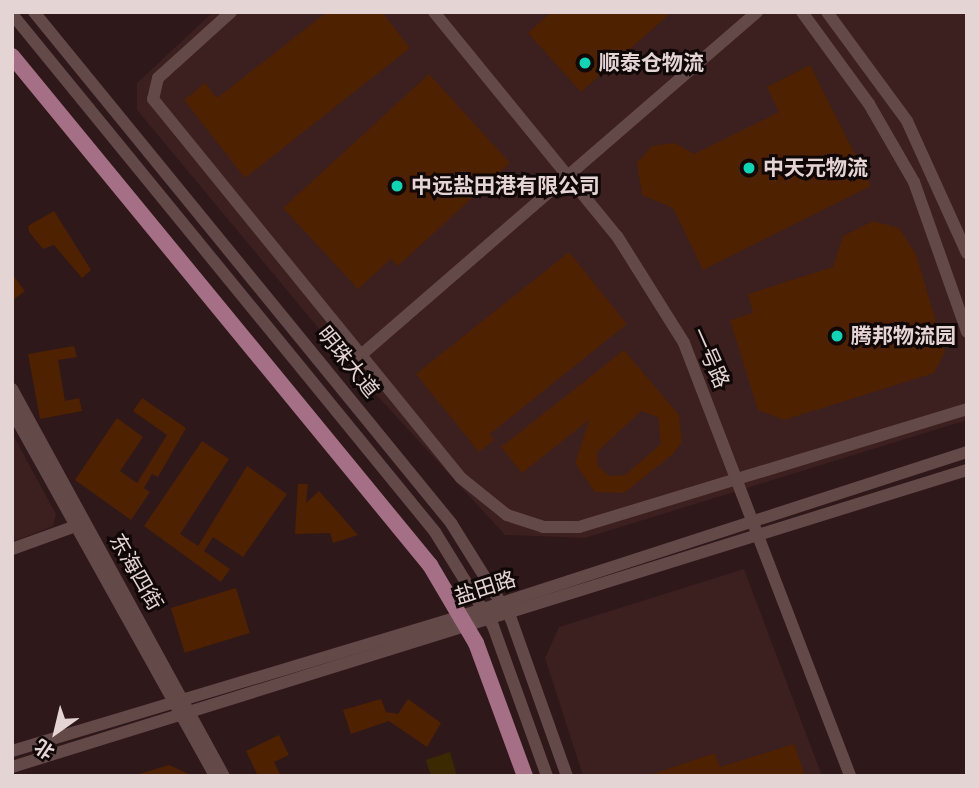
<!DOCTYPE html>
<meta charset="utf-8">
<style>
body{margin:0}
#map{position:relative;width:979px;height:788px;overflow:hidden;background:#2f1819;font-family:Merriweather,"Noto Sans SC",serif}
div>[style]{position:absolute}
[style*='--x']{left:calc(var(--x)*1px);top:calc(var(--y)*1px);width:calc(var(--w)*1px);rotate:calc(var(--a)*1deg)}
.built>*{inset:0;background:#3c1f1f}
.green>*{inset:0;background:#3b2901}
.building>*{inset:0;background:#4e2101;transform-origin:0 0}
.minor>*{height:12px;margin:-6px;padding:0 6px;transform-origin:6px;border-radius:6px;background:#644949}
.major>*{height:16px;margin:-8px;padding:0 8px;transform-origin:8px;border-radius:8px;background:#a56f85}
.dots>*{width:19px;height:19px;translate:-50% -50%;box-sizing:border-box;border:4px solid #100707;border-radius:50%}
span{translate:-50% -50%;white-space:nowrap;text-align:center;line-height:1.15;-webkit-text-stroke:6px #100707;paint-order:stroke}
.poi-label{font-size:21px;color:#e4d4d4;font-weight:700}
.left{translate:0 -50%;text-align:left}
.street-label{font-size:21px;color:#e4d4d4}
.frame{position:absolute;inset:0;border:14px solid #e4d4d4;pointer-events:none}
.north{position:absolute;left:21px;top:697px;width:70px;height:70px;-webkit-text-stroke:5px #100707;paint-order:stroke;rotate:214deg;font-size:19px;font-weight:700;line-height:28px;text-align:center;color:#e4d4d4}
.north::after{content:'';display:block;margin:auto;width:24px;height:32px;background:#e4d4d4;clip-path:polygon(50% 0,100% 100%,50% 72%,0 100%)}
</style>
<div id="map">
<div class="built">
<div style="clip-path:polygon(213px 12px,967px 12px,967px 420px,585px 538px,505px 535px,350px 366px,137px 110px,137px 83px)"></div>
<div style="clip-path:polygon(12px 433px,56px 514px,53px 526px,12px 542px)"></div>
<div style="clip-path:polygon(744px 569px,822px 776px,583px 776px,545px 658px,559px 627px)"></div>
</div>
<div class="green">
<div style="clip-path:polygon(450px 752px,457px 776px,431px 776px,426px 760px)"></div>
</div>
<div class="building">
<div style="clip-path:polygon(327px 12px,382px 12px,410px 48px,245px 178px,184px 100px,205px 83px,217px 98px)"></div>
<div style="clip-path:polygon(551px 12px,672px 12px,581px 92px,528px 33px)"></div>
<div style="clip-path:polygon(810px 65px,871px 186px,703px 270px,673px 208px,642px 195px,637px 163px,652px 146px,675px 143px,694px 154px,779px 112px,767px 87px)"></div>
<div style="clip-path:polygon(429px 74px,510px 163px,398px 266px,391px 259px,358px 289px,283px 208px)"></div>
<div style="clip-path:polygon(54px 211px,91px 270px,82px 278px,54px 245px,43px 249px,29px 232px,28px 226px)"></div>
<div style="clip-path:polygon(873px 221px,899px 228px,916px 254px,945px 352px,934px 373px,784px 420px,758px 410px,730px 320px,753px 313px,748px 294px,833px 267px,843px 236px)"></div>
<div style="clip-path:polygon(569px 252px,627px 324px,490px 434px,494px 440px,479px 452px,416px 374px)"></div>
<div style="clip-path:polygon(12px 274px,25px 291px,12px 301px)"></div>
<div style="clip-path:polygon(74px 346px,77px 357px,58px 360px,65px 401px,79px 398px,82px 411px,40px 419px,28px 354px)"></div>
<div style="clip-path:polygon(evenodd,624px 350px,679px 415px,682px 442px,673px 454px,624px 493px,595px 492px,575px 463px,589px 420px,522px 473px,501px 447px,624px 350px,641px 411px,658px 417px,661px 444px,625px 475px,609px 476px,598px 466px,597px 452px,641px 411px)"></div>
<div style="clip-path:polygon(142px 398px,186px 428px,158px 477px,152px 474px,144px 488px,150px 492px,131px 520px,75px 480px,117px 418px,143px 437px,120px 471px,137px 483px,167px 435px,133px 411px)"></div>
<div style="clip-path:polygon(202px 441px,229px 459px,180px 534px,198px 546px,247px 466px,287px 494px,243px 557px,213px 537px,204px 551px,230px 569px,221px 582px,144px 526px)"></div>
<div style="clip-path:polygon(298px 484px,308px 484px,306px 503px,319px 491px,358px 535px,333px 543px,330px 533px,295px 534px)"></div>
<div style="left:236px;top:588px;width:47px;height:68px;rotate:73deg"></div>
<div style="clip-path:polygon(381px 699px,386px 712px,398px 714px,408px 699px,441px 723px,427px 747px,389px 721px,351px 734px,343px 710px)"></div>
<div style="clip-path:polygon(279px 735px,289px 755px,274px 762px,281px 776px,258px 776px,246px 751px)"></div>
<div style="clip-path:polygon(794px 744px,805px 776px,647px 776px,715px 753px,720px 767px)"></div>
<div style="clip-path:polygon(169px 765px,193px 776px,139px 776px,139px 774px)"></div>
</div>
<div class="minor">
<div style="--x:34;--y:12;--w:660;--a:50.78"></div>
<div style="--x:451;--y:523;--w:113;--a:58"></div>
<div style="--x:511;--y:619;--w:167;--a:70.4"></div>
<div style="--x:231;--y:12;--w:98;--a:137.9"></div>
<div style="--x:158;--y:78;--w:22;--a:103"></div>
<div style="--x:153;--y:99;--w:488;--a:50.9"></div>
<div style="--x:461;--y:478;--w:59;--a:38.8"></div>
<div style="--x:507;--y:515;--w:38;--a:18"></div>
<div style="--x:543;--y:527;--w:36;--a:0"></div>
<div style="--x:579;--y:527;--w:406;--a:-16.9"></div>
<div style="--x:434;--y:12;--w:289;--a:50.8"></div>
<div style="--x:617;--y:236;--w:126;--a:57.9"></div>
<div style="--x:684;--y:343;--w:464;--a:69"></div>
<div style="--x:802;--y:12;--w:114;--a:53.9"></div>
<div style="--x:869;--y:104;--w:90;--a:60"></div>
<div style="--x:914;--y:182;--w:159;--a:70.5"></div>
<div style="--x:827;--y:12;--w:135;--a:53.7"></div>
<div style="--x:907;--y:121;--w:145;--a:65.6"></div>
<div style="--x:12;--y:14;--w:669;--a:50.76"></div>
<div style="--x:435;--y:532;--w:110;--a:58.3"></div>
<div style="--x:493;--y:626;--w:159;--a:70.2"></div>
<div style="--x:361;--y:355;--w:524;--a:-40.9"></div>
<div style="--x:12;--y:389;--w:441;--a:61.3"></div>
<div style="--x:12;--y:411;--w:418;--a:60.9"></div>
<div style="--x:12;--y:549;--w:77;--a:-19.9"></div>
<div style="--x:12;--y:751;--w:459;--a:-16.7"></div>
<div style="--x:452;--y:619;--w:541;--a:-17.97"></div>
<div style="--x:12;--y:767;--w:1000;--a:-17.28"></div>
</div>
<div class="major">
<div style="--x:12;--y:56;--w:659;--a:50.61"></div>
<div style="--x:430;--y:565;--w:91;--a:59.5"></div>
<div style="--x:476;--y:643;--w:142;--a:69.8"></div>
</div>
<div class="dots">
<div style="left:585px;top:63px;background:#0bd5b5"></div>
<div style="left:749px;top:168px;background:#0bd5b5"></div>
<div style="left:397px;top:186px;background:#0bd5b5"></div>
<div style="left:837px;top:336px;background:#0bd5b5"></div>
</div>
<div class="poi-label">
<span class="left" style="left:599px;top:63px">顺泰仓物流</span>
<span class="left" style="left:763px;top:168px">中天元物流</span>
<span class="left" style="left:411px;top:186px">中远盐田港有限公司</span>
<span class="left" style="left:851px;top:336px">腾邦物流园</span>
</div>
<div class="street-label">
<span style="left:710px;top:358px;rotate:66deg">一号路</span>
<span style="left:348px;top:362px;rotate:51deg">明珠大道</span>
<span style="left:136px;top:572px;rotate:60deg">东海四街</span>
<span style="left:485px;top:588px;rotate:-18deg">盐田路</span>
</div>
<div class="frame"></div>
<div class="north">北</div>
</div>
